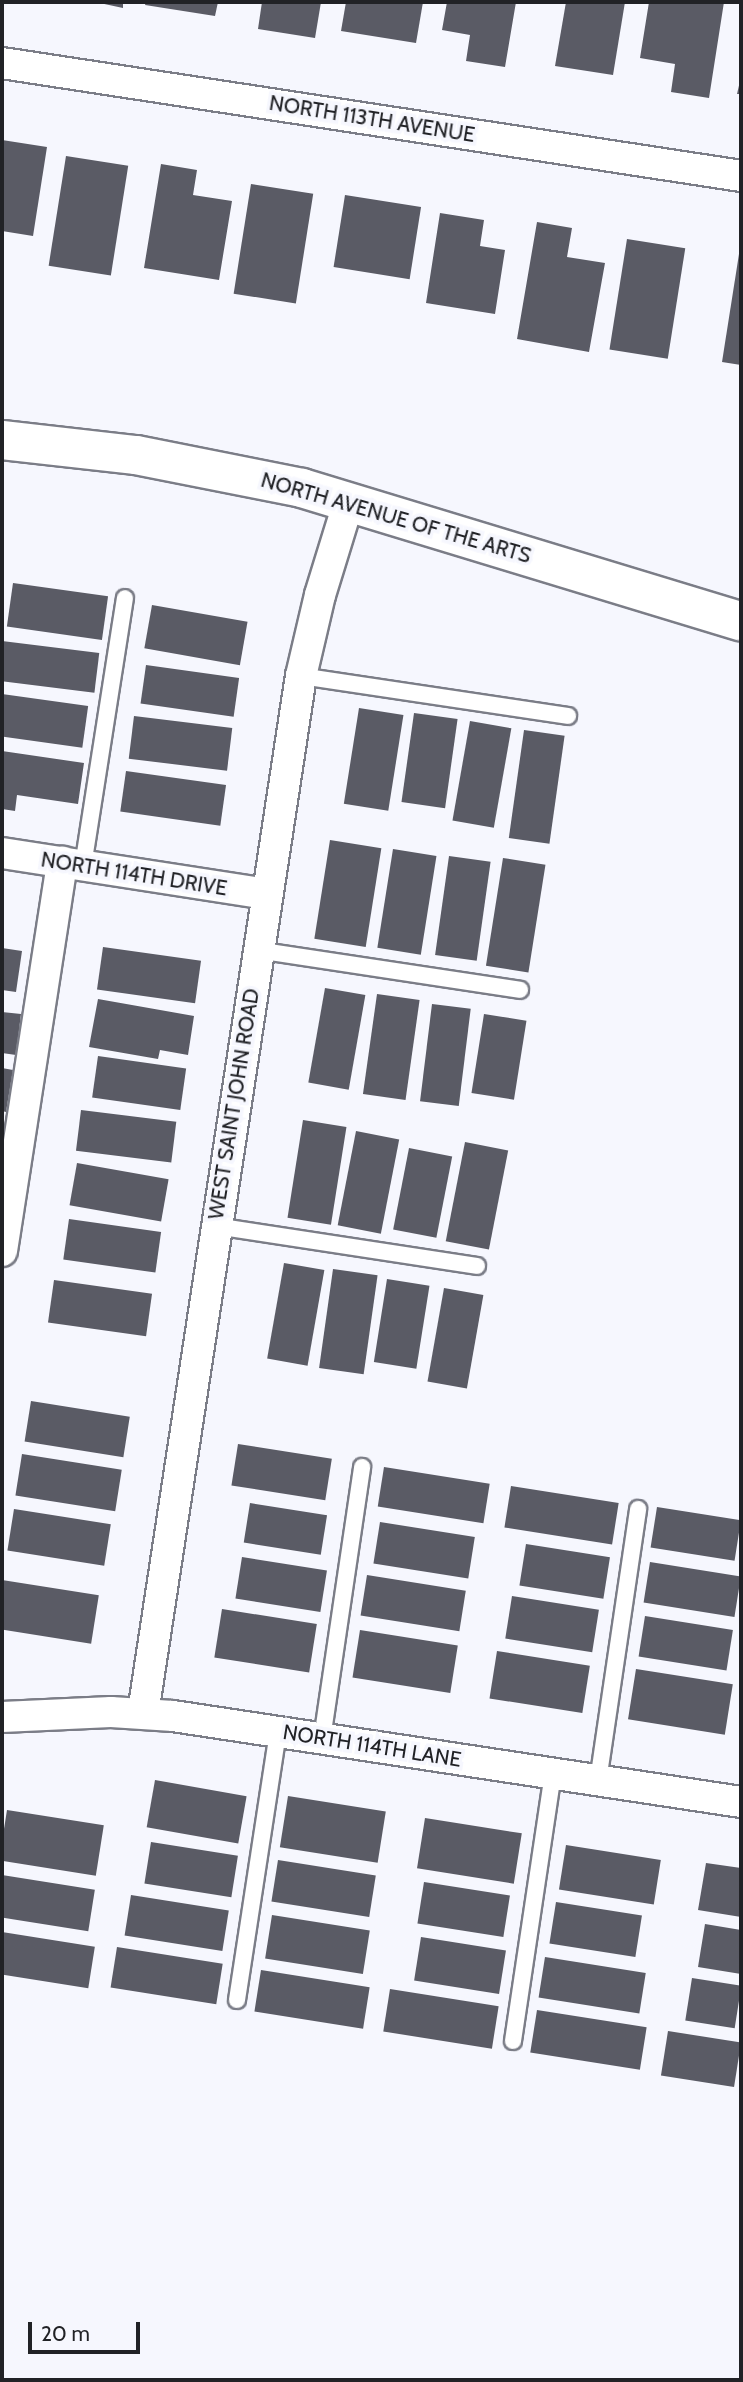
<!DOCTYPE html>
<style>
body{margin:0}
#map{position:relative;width:743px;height:2382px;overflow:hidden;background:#f6f7fe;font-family:Cabin,sans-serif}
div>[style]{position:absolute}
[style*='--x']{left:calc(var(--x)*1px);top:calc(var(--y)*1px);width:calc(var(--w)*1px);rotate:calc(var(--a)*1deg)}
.building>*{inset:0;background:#5a5b65;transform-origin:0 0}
.roads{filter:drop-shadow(2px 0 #7b7d87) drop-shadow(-2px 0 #7b7d87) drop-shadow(0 2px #7b7d87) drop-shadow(0 -2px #7b7d87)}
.service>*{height:16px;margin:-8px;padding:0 8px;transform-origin:8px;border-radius:8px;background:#fff}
.minor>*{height:30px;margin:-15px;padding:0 15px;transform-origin:15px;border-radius:15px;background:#fff}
.tertiary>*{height:38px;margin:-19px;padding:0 19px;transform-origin:19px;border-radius:19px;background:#fff}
span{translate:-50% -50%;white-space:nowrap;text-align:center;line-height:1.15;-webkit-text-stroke:7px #f6f7fe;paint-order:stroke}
.street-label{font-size:21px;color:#212226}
.frame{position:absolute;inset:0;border:4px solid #212226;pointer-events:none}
.scale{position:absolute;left:28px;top:2322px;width:112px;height:32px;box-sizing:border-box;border:4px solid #212226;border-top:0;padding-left:9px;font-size:21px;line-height:24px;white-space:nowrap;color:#212226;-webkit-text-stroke:5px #f6f7fe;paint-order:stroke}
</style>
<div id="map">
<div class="building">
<div style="clip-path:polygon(95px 2px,123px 2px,123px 8px)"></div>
<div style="clip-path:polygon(146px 2px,218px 2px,215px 16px,145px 5px)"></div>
<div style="clip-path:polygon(262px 2px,321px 2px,315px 38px,258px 29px)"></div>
<div style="clip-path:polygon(346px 2px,423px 2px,416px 43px,341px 31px)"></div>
<div style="clip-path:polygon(447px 2px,516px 2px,505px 67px,466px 61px,470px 35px,442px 30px)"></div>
<div style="clip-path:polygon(566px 2px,625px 2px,613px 75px,555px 66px)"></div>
<div style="clip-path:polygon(649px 2px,724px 2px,709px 98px,671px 92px,675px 64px,640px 58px)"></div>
<div style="clip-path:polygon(741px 77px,741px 94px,737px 94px)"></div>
<div style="clip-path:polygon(2px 140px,47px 147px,33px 236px,2px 231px)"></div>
<div style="left:66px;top:156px;width:63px;height:111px;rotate:9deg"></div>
<div style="clip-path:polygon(161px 164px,197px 170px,193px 195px,232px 201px,219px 280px,144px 268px)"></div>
<div style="left:251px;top:184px;width:63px;height:111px;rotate:9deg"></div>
<div style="left:345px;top:195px;width:77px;height:73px;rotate:9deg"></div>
<div style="clip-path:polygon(440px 213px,484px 220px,480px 246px,505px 250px,495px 314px,426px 303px)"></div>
<div style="clip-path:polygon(537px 222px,572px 228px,567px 257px,605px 263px,589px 352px,517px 339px)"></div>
<div style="left:627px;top:239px;width:59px;height:112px;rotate:9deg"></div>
<div style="clip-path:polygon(739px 254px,741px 255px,741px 365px,722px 362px)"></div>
<div style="left:13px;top:583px;width:96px;height:44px;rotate:8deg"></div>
<div style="left:152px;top:605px;width:97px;height:44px;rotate:10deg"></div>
<div style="left:2px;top:641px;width:98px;height:40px;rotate:7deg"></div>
<div style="left:146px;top:665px;width:94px;height:39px;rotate:8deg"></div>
<div style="left:2px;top:694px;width:87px;height:42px;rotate:8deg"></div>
<div style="left:359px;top:708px;width:45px;height:97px;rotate:9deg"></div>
<div style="left:414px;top:713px;width:44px;height:90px;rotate:8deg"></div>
<div style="left:134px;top:716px;width:99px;height:43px;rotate:7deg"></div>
<div style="left:470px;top:721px;width:42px;height:101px;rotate:10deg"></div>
<div style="left:524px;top:730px;width:41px;height:109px;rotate:8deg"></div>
<div style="clip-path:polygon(2px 751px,84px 763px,78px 804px,17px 795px,15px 811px,2px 809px)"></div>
<div style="left:126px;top:771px;width:101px;height:41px;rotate:8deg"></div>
<div style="left:330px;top:840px;width:52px;height:100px;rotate:9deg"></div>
<div style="left:393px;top:849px;width:44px;height:100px;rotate:9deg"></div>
<div style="left:449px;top:856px;width:42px;height:100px;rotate:8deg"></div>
<div style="left:503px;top:858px;width:43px;height:109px;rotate:9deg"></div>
<div style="left:103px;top:947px;width:99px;height:43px;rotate:8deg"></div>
<div style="clip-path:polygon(2px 948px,22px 951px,16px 992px,2px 990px)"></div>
<div style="left:325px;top:988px;width:41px;height:96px;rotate:10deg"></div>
<div style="left:377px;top:994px;width:43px;height:101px;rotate:8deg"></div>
<div style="clip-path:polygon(98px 999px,194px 1016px,188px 1055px,160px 1050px,158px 1059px,89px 1047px)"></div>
<div style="left:432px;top:1004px;width:39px;height:98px;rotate:7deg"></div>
<div style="clip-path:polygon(2px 1012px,21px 1014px,16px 1055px,2px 1053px)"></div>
<div style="left:484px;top:1014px;width:43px;height:80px;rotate:9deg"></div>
<div style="left:98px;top:1056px;width:89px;height:42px;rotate:8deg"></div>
<div style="clip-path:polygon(2px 1068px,13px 1070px,6px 1112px,2px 1111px)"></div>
<div style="left:81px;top:1110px;width:96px;height:41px;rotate:7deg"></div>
<div style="left:303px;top:1120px;width:44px;height:99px;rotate:9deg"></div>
<div style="left:356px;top:1131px;width:44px;height:96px;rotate:11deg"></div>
<div style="left:465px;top:1142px;width:44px;height:101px;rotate:11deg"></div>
<div style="left:409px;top:1148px;width:44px;height:83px;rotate:11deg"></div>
<div style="left:77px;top:1163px;width:93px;height:43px;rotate:10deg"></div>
<div style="left:69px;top:1219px;width:93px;height:41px;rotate:8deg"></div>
<div style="left:284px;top:1263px;width:41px;height:97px;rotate:10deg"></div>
<div style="left:333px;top:1269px;width:45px;height:100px;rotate:8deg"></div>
<div style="left:387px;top:1279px;width:43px;height:84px;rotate:9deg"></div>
<div style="left:54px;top:1280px;width:99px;height:43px;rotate:8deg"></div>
<div style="left:444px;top:1288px;width:40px;height:95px;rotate:10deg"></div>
<div style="left:31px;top:1401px;width:100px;height:41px;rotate:9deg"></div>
<div style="left:238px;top:1444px;width:95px;height:42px;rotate:9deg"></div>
<div style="left:22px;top:1454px;width:101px;height:42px;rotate:9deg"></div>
<div style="left:384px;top:1467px;width:107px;height:40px;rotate:9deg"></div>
<div style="left:511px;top:1486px;width:109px;height:42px;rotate:9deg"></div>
<div style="left:250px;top:1503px;width:78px;height:40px;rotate:9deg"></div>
<div style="left:657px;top:1507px;width:85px;height:41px;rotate:9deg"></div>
<div style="left:14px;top:1509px;width:98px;height:42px;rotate:9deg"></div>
<div style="left:380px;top:1522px;width:96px;height:42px;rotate:9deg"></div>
<div style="left:526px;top:1544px;width:85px;height:42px;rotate:9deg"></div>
<div style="left:242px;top:1557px;width:86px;height:42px;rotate:9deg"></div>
<div style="left:650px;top:1562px;width:92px;height:41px;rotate:9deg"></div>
<div style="left:367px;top:1575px;width:100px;height:41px;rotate:9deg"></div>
<div style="left:2px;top:1580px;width:98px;height:49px;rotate:9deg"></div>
<div style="left:512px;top:1596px;width:88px;height:43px;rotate:9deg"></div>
<div style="left:222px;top:1609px;width:96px;height:49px;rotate:9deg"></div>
<div style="left:645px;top:1616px;width:89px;height:41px;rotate:9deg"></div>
<div style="left:360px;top:1630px;width:99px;height:48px;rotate:9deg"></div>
<div style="left:497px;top:1651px;width:94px;height:48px;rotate:9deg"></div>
<div style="left:636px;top:1669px;width:98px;height:51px;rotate:9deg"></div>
<div style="left:155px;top:1780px;width:93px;height:48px;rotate:10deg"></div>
<div style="left:288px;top:1796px;width:99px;height:52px;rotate:9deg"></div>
<div style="left:7px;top:1810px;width:98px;height:51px;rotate:9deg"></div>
<div style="left:425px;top:1818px;width:98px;height:51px;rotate:9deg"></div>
<div style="left:151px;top:1842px;width:88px;height:42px;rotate:9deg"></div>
<div style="left:566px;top:1845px;width:96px;height:45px;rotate:9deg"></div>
<div style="left:278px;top:1860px;width:99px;height:42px;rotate:9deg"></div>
<div style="clip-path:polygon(706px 1863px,741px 1868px,741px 1917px,698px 1910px)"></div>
<div style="left:2px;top:1875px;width:94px;height:42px;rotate:9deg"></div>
<div style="left:424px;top:1882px;width:87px;height:42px;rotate:9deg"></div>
<div style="left:131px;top:1895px;width:99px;height:41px;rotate:9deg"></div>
<div style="left:556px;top:1902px;width:87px;height:42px;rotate:9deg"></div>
<div style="left:272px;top:1915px;width:99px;height:44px;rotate:9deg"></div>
<div style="clip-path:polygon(705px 1924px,741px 1930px,741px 1974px,698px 1967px)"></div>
<div style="left:2px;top:1932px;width:94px;height:42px;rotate:9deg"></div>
<div style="left:421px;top:1937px;width:86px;height:44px;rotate:9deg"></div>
<div style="left:117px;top:1947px;width:107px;height:41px;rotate:9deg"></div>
<div style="left:545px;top:1957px;width:102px;height:41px;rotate:9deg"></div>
<div style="left:261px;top:1970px;width:110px;height:42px;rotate:9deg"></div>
<div style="left:692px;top:1978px;width:50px;height:43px;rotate:9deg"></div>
<div style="left:390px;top:1989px;width:110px;height:43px;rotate:9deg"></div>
<div style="left:537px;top:2010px;width:111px;height:43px;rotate:9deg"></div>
<div style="left:668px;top:2031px;width:74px;height:45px;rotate:9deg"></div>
</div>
<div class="roads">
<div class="service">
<div style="--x:301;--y:676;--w:270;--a:8.5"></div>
<div style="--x:83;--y:866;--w:271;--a:-81.1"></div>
<div style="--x:257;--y:950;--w:266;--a:8.6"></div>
<div style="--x:216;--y:1226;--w:264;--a:8.7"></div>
<div style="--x:322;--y:1739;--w:275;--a:-81.6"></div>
<div style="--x:598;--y:1781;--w:275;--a:-81.6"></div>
<div style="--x:237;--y:2000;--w:271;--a:-81.3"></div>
<div style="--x:513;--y:2041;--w:270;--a:-81.5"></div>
</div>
<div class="minor">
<div style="--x:2;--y:63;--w:748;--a:8.69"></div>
<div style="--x:2;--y:853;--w:267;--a:8.8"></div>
<div style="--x:2;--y:1251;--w:394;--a:-81.2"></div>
<div style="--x:143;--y:1713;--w:1049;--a:-81.34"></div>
<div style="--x:301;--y:676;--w:83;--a:-76.8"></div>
<div style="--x:320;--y:595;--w:98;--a:-72.9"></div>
<div style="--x:2;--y:1717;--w:109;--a:-2.6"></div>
<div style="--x:111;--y:1712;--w:62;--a:3.7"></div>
<div style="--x:173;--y:1716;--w:574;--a:8.61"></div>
</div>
<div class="tertiary">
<div style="--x:2;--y:440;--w:135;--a:6.4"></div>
<div style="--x:136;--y:455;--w:169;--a:11.2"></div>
<div style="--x:302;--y:488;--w:459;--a:16.9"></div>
</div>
</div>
<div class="street-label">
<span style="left:372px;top:119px;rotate:9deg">NORTH 113TH AVENUE</span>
<span style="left:396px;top:518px;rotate:16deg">NORTH AVENUE OF THE ARTS</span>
<span style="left:134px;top:874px;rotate:9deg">NORTH 114TH DRIVE</span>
<span style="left:234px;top:1104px;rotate:-81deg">WEST SAINT JOHN ROAD</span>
<span style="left:372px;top:1746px;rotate:9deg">NORTH 114TH LANE</span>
</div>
<div class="frame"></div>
<div class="scale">20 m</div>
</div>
